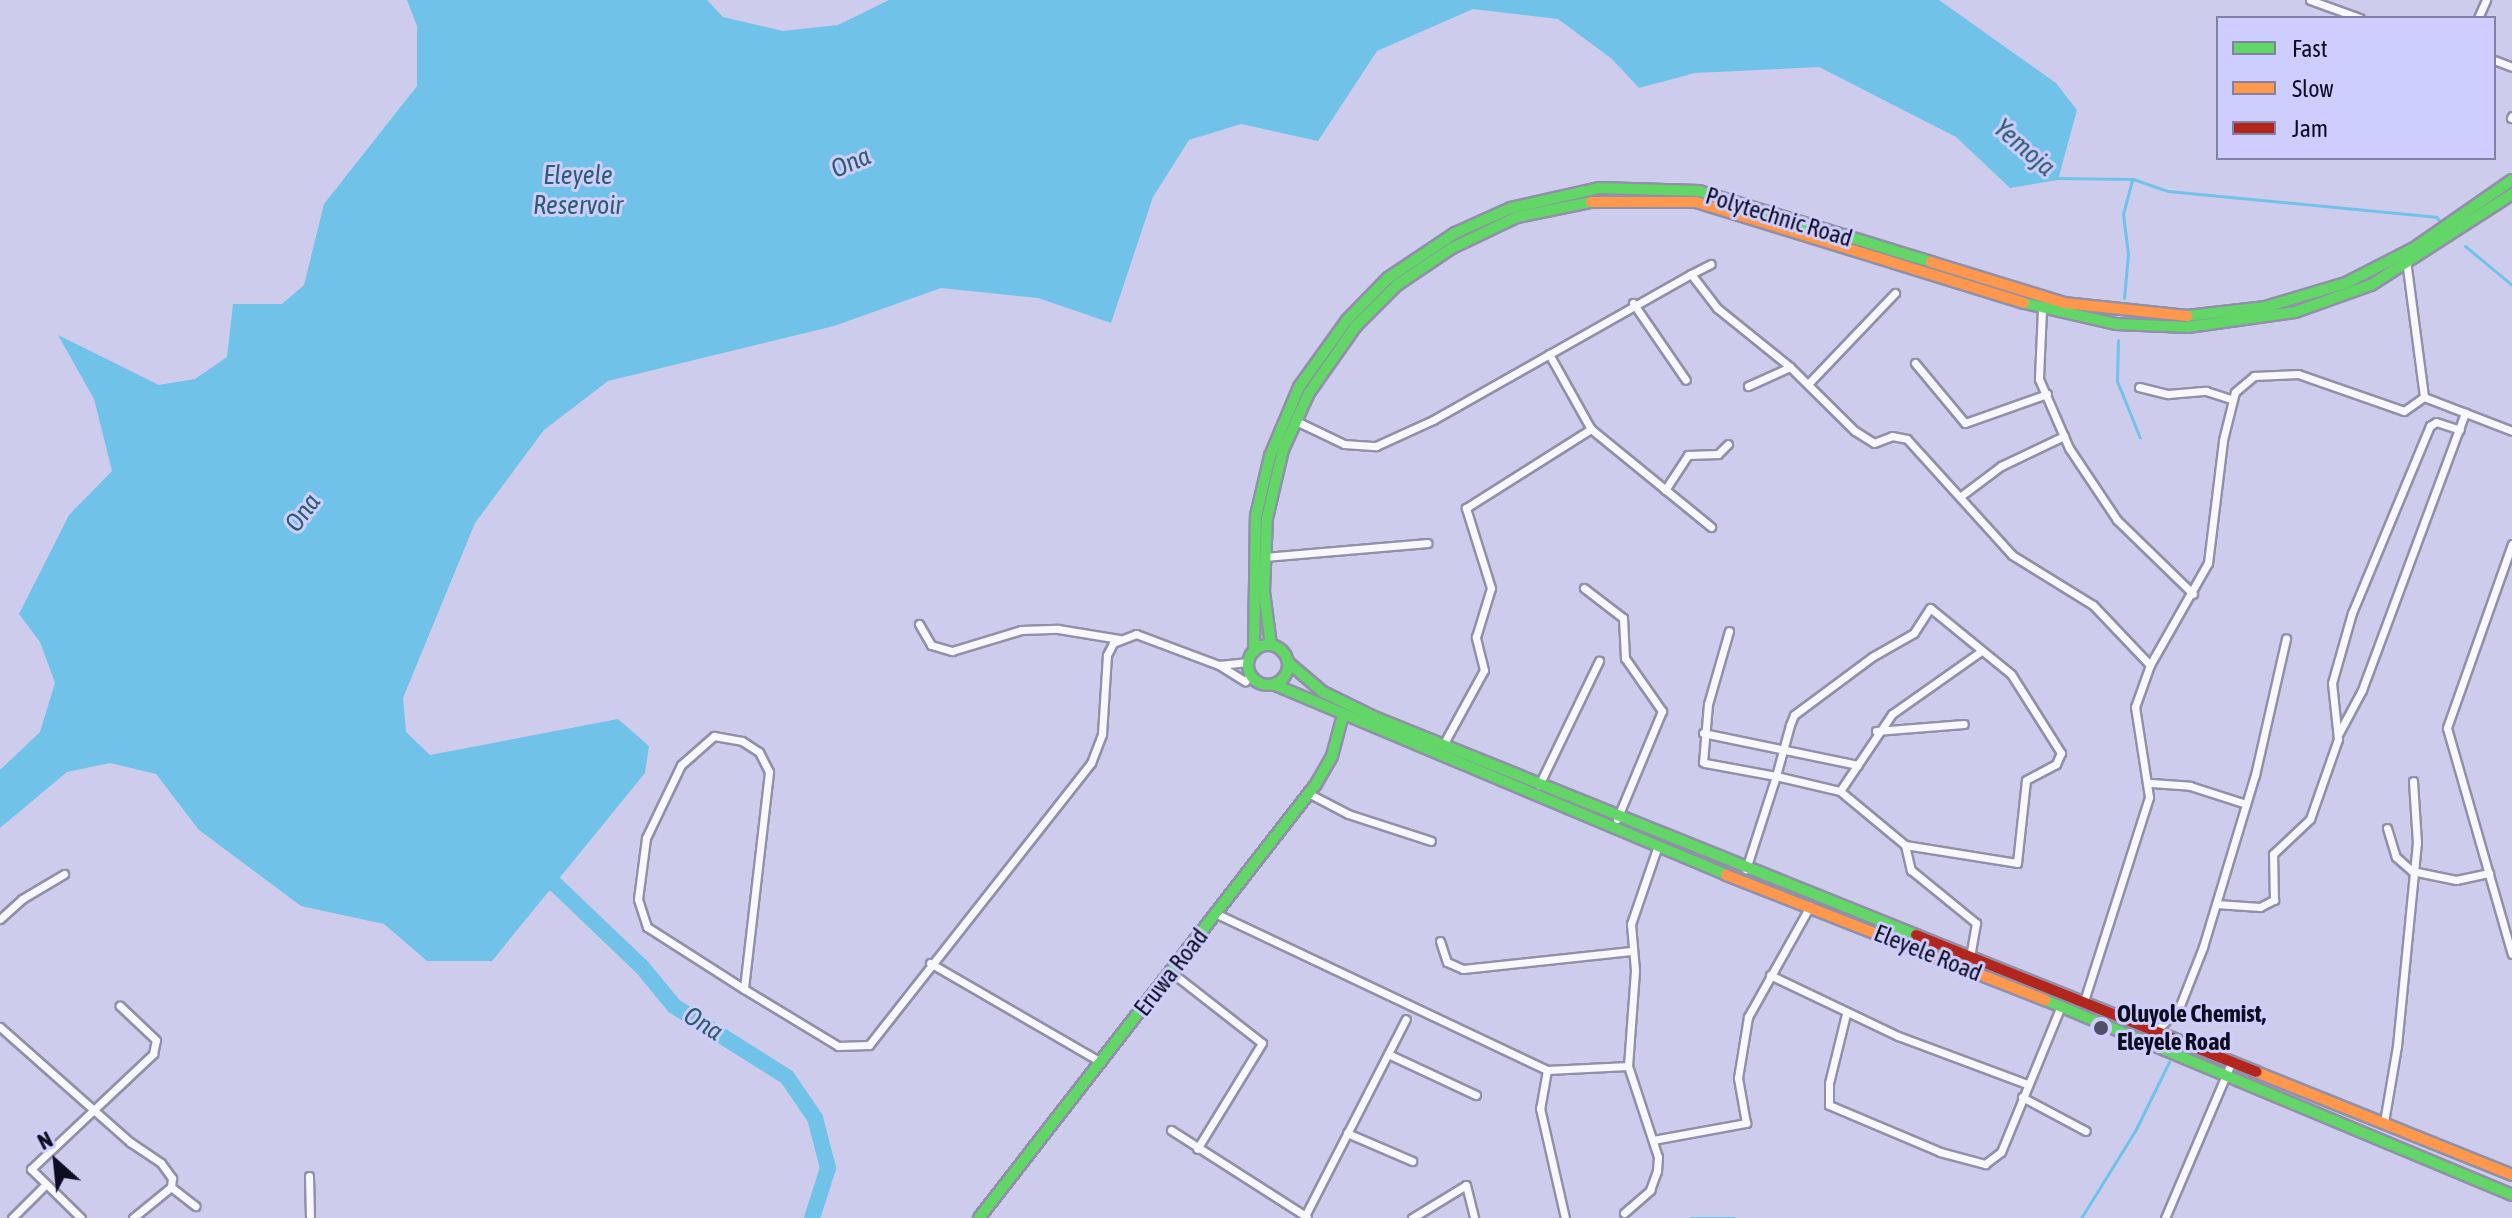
<!DOCTYPE html>
<style>
body{margin:0}
#map{position:relative;width:2512px;height:1218px;overflow:hidden;background:#cdcced;font-family:"Asap Condensed",sans-serif}
div>[style]{position:absolute}
[style*='--x']{left:calc(var(--x)*1px);top:calc(var(--y)*1px);width:calc(var(--w)*1px);rotate:calc(var(--a)*1deg)}
.water>*{inset:0;background:#71c2e9}
.stream>*{height:3px;margin:-1.5px;padding:0 1.5px;transform-origin:1.5px;border-radius:1.5px;background:#71c2e9}
.river>*{height:16px;margin:-8px;padding:0 8px;transform-origin:8px;border-radius:8px;background:#71c2e9}
.roads{filter:drop-shadow(2px 0 #9090a8) drop-shadow(-2px 0 #9090a8) drop-shadow(0 2px #9090a8) drop-shadow(0 -2px #9090a8)}
.street>*{height:7px;margin:-3.5px;padding:0 3.5px;transform-origin:3.5px;border-radius:3.5px;background:#f8f7fc}
.fast>*{height:10px;margin:-5px;padding:0 5px;transform-origin:5px;border-radius:5px;background:#63d668}
.fast>.ring{margin:-5px;padding:0;box-sizing:content-box;background:none;border:10px solid #63d668;border-radius:50%}
.slow>*{height:10px;margin:-5px;padding:0 5px;transform-origin:5px;border-radius:5px;background:#ff974d}
.jam>*{height:10px;margin:-5px;padding:0 5px;transform-origin:5px;border-radius:5px;background:#b3261e}
.dots>*{width:22px;height:22px;translate:-50% -50%;box-sizing:border-box;border:4px solid #cecefe;border-radius:50%}
span{translate:-50% -50%;white-space:nowrap;text-align:center;line-height:1.15;-webkit-text-stroke:6px #cecefe;paint-order:stroke}
.street-label{font-size:24px;color:#0e0c20}
.poi-label{font-size:24px;color:#0e0c20;font-weight:700}
.left{translate:0 -50%;text-align:left}
.water-label{font-size:26px;color:#2e5d6f;font-style:italic}
.legend{position:absolute;left:2216px;top:16px;width:280px;height:144px;box-sizing:border-box;background:#cecefe;border:2px solid #8180a5;margin:0;padding:10px 14px;list-style:none;font-size:24px;color:#0e0c20}
.legend li{display:flex;align-items:center;gap:16px;height:40px}
.legend b{width:40px;border:2px solid #8180a5}
.north{position:absolute;left:16px;top:1122px;width:80px;height:80px;-webkit-text-stroke:6px #cecefe;paint-order:stroke;rotate:333deg;font-size:22px;font-weight:700;line-height:32px;text-align:center;color:#0e0c20}
.north::after{content:'';display:block;margin:auto;width:28px;height:36px;background:#0e0c20;clip-path:polygon(50% 0,100% 100%,50% 72%,0 100%)}
</style>
<div id="map">
<div class="water">
<div style="clip-path:polygon(407px 0,707px 0,723px 17px,783px 31px,838px 25px,889px 0,1939px 0,2056px 83px,2077px 110px,2058px 180px,2010px 188px,1956px 137px,1819px 67px,1695px 73px,1639px 88px,1612px 59px,1558px 19px,1473px 9px,1377px 51px,1318px 141px,1241px 124px,1189px 140px,1153px 197px,1111px 323px,1038px 298px,941px 288px,834px 326px,608px 381px,544px 430px,475px 523px,403px 698px,406px 732px,430px 755px,618px 719px,649px 746px,645px 773px,492px 961px,427px 961px,384px 924px,301px 906px,199px 830px,156px 774px,110px 763px,67px 772px,0 828px,0 770px,40px 732px,55px 683px,40px 642px,19px 614px,69px 515px,112px 471px,94px 399px,58px 335px,159px 385px,195px 379px,227px 357px,233px 304px,282px 304px,304px 285px,324px 204px,417px 86px,417px 26px)"></div>
</div>
<div class="stream">
<div style="--x:2056;--y:178;--w:77;--a:0.7"></div>
<div style="--x:2133;--y:179;--w:37;--a:19"></div>
<div style="--x:2168;--y:191;--w:269;--a:5.5"></div>
<div style="--x:2436;--y:217;--w:8;--a:45"></div>
<div style="--x:2465;--y:246;--w:61;--a:39.7"></div>
<div style="--x:2124;--y:298;--w:44;--a:-84.8"></div>
<div style="--x:2128;--y:254;--w:40;--a:-97.1"></div>
<div style="--x:2123;--y:214;--w:35;--a:-75"></div>
<div style="--x:2118;--y:340;--w:41;--a:91.4"></div>
<div style="--x:2117;--y:381;--w:61;--a:68"></div>
<div style="--x:1691;--y:1218;--w:43;--a:0"></div>
<div style="--x:2081;--y:1218;--w:102;--a:-58.2"></div>
<div style="--x:2135;--y:1131;--w:77;--a:-63.8"></div>
</div>
<div class="river">
<div style="--x:536;--y:880;--w:19;--a:12"></div>
<div style="--x:555;--y:884;--w:120;--a:43.7"></div>
<div style="--x:642;--y:967;--w:50;--a:50.6"></div>
<div style="--x:674;--y:1006;--w:133;--a:32.1"></div>
<div style="--x:787;--y:1077;--w:50;--a:55.7"></div>
<div style="--x:815;--y:1118;--w:52;--a:75.4"></div>
<div style="--x:828;--y:1168;--w:52;--a:107.7"></div>
</div>
<div class="roads">
<div class="street">
<div style="--x:2310;--y:0;--w:53;--a:19.8"></div>
<div style="--x:2478;--y:18;--w:20;--a:-66"></div>
<div style="--x:2494;--y:60;--w:19;--a:21"></div>
<div style="--x:2511;--y:118;--w:2;--a:-63"></div>
<div style="--x:2406;--y:260;--w:138;--a:82.5"></div>
<div style="--x:1691;--y:274;--w:22;--a:-27"></div>
<div style="--x:1633;--y:303;--w:93;--a:55.5"></div>
<div style="--x:2042;--y:309;--w:70;--a:92.5"></div>
<div style="--x:2039;--y:379;--w:75;--a:66.5"></div>
<div style="--x:2069;--y:448;--w:87;--a:56.3"></div>
<div style="--x:2117;--y:520;--w:106;--a:44.2"></div>
<div style="--x:1549;--y:354;--w:86;--a:60.8"></div>
<div style="--x:1591;--y:429;--w:155;--a:39.2"></div>
<div style="--x:1915;--y:363;--w:78;--a:50.2"></div>
<div style="--x:1965;--y:423;--w:87;--a:-19.5"></div>
<div style="--x:1808;--y:384;--w:126;--a:-46.3"></div>
<div style="--x:1748;--y:386;--w:46;--a:-24.3"></div>
<div style="--x:2139;--y:387;--w:30;--a:14"></div>
<div style="--x:2168;--y:394;--w:38;--a:-5"></div>
<div style="--x:2206;--y:391;--w:26;--a:18"></div>
<div style="--x:1296;--y:421;--w:53;--a:25.6"></div>
<div style="--x:1344;--y:444;--w:32;--a:4"></div>
<div style="--x:1376;--y:446;--w:63;--a:-24.5"></div>
<div style="--x:1433;--y:420;--w:296;--a:-29.5"></div>
<div style="--x:1691;--y:274;--w:43;--a:52.6"></div>
<div style="--x:1717;--y:308;--w:94;--a:38.9"></div>
<div style="--x:1790;--y:367;--w:91;--a:44.6"></div>
<div style="--x:1855;--y:431;--w:22;--a:32"></div>
<div style="--x:1874;--y:443;--w:19;--a:-21"></div>
<div style="--x:1892;--y:436;--w:15;--a:11"></div>
<div style="--x:1907;--y:439;--w:156;--a:47.8"></div>
<div style="--x:2012;--y:555;--w:95;--a:31.7"></div>
<div style="--x:2093;--y:605;--w:83;--a:46.5"></div>
<div style="--x:1665;--y:490;--w:42;--a:-56.7"></div>
<div style="--x:1688;--y:455;--w:30;--a:-2"></div>
<div style="--x:1718;--y:454;--w:14;--a:-45"></div>
<div style="--x:1961;--y:496;--w:50;--a:-36.9"></div>
<div style="--x:2001;--y:466;--w:70;--a:-25.5"></div>
<div style="--x:2512;--y:544;--w:195;--a:109.5"></div>
<div style="--x:2447;--y:728;--w:235;--a:74"></div>
<div style="--x:1265;--y:557;--w:163;--a:-4.9"></div>
<div style="--x:1584;--y:588;--w:49;--a:37.6"></div>
<div style="--x:1623;--y:618;--w:40;--a:87.1"></div>
<div style="--x:1625;--y:658;--w:65;--a:55.1"></div>
<div style="--x:1662;--y:711;--w:117;--a:112.6"></div>
<div style="--x:919;--y:624;--w:24;--a:60"></div>
<div style="--x:931;--y:645;--w:22;--a:16"></div>
<div style="--x:952;--y:651;--w:72;--a:-16.9"></div>
<div style="--x:1021;--y:630;--w:37;--a:-2"></div>
<div style="--x:1058;--y:629;--w:62;--a:9.3"></div>
<div style="--x:1729;--y:631;--w:76;--a:106"></div>
<div style="--x:1708;--y:704;--w:58;--a:94.9"></div>
<div style="--x:1703;--y:762;--w:2;--a:27"></div>
<div style="--x:1705;--y:763;--w:72;--a:10.4"></div>
<div style="--x:1776;--y:776;--w:66;--a:13.2"></div>
<div style="--x:1840;--y:791;--w:85;--a:39.7"></div>
<div style="--x:1905;--y:845;--w:113;--a:9.1"></div>
<div style="--x:2017;--y:863;--w:83;--a:-83.8"></div>
<div style="--x:2026;--y:780;--w:34;--a:-28"></div>
<div style="--x:2056;--y:764;--w:12;--a:-66"></div>
<div style="--x:2061;--y:753;--w:93;--a:-122.3"></div>
<div style="--x:2011;--y:674;--w:104;--a:-140.8"></div>
<div style="--x:1930;--y:608;--w:30;--a:123"></div>
<div style="--x:1914;--y:633;--w:48;--a:150.3"></div>
<div style="--x:1872;--y:657;--w:97;--a:143.4"></div>
<div style="--x:1794;--y:715;--w:11;--a:112"></div>
<div style="--x:1790;--y:725;--w:53;--a:105.4"></div>
<div style="--x:1776;--y:776;--w:98;--a:107.9"></div>
<div style="--x:1219;--y:665;--w:27;--a:-6"></div>
<div style="--x:1246;--y:662;--w:9;--a:-54"></div>
<div style="--x:1876;--y:731;--w:88;--a:-4.5"></div>
<div style="--x:1703;--y:733;--w:158;--a:11.7"></div>
<div style="--x:2339;--y:733;--w:49;--a:-61.9"></div>
<div style="--x:2362;--y:690;--w:296;--a:-69.6"></div>
<div style="--x:714;--y:736;--w:28;--a:10"></div>
<div style="--x:742;--y:741;--w:20;--a:33"></div>
<div style="--x:759;--y:752;--w:22;--a:63"></div>
<div style="--x:769;--y:772;--w:218;--a:96.6"></div>
<div style="--x:744;--y:989;--w:115;--a:-147.4"></div>
<div style="--x:647;--y:927;--w:29;--a:-108"></div>
<div style="--x:638;--y:899;--w:62;--a:-82.5"></div>
<div style="--x:646;--y:838;--w:81;--a:-64.4"></div>
<div style="--x:681;--y:765;--w:44;--a:-41.3"></div>
<div style="--x:1443;--y:745;--w:85;--a:-61.3"></div>
<div style="--x:1484;--y:670;--w:34;--a:-104"></div>
<div style="--x:1476;--y:637;--w:51;--a:-73"></div>
<div style="--x:1491;--y:588;--w:84;--a:-107.4"></div>
<div style="--x:1466;--y:508;--w:148;--a:-32.3"></div>
<div style="--x:2151;--y:783;--w:39;--a:4"></div>
<div style="--x:2190;--y:786;--w:59;--a:17.8"></div>
<div style="--x:1539;--y:785;--w:138;--a:-64.2"></div>
<div style="--x:1840;--y:791;--w:93;--a:-56"></div>
<div style="--x:1892;--y:714;--w:108;--a:-35.2"></div>
<div style="--x:1308;--y:793;--w:45;--a:27.7"></div>
<div style="--x:1348;--y:814;--w:87;--a:18"></div>
<div style="--x:2387;--y:828;--w:30;--a:73"></div>
<div style="--x:2396;--y:857;--w:21;--a:41"></div>
<div style="--x:2412;--y:871;--w:45;--a:11.6"></div>
<div style="--x:2456;--y:880;--w:34;--a:-12"></div>
<div style="--x:1905;--y:845;--w:26;--a:77"></div>
<div style="--x:1911;--y:870;--w:84;--a:39.2"></div>
<div style="--x:1976;--y:923;--w:34;--a:100"></div>
<div style="--x:2216;--y:904;--w:44;--a:3.9"></div>
<div style="--x:2260;--y:907;--w:16;--a:-27"></div>
<div style="--x:2274;--y:900;--w:46;--a:-91.2"></div>
<div style="--x:2273;--y:854;--w:51;--a:-43.4"></div>
<div style="--x:2310;--y:819;--w:85;--a:-70.7"></div>
<div style="--x:2338;--y:739;--w:56;--a:-96.1"></div>
<div style="--x:2332;--y:683;--w:73;--a:-74.1"></div>
<div style="--x:2352;--y:613;--w:203;--a:-67.4"></div>
<div style="--x:2430;--y:426;--w:7;--a:-34"></div>
<div style="--x:2436;--y:422;--w:25;--a:18"></div>
<div style="--x:1217;--y:914;--w:365;--a:25.3"></div>
<div style="--x:1547;--y:1070;--w:81;--a:-2.8"></div>
<div style="--x:0;--y:919;--w:30;--a:-42"></div>
<div style="--x:22;--y:899;--w:49;--a:-30.8"></div>
<div style="--x:1440;--y:941;--w:22;--a:72"></div>
<div style="--x:1447;--y:962;--w:17;--a:24"></div>
<div style="--x:1463;--y:969;--w:169;--a:-6.1"></div>
<div style="--x:930;--y:963;--w:198;--a:30.1"></div>
<div style="--x:1171;--y:972;--w:115;--a:38"></div>
<div style="--x:1262;--y:1043;--w:124;--a:121.5"></div>
<div style="--x:1770;--y:975;--w:142;--a:25.5"></div>
<div style="--x:1898;--y:1036;--w:138;--a:20.4"></div>
<div style="--x:744;--y:989;--w:110;--a:31.2"></div>
<div style="--x:838;--y:1046;--w:31;--a:-2"></div>
<div style="--x:869;--y:1045;--w:359;--a:-51.8"></div>
<div style="--x:1091;--y:763;--w:31;--a:-69"></div>
<div style="--x:1102;--y:734;--w:79;--a:-86.4"></div>
<div style="--x:1107;--y:655;--w:13;--a:-63"></div>
<div style="--x:1113;--y:643;--w:25;--a:-21"></div>
<div style="--x:1136;--y:634;--w:89;--a:20.5"></div>
<div style="--x:1219;--y:665;--w:31;--a:32"></div>
<div style="--x:1245;--y:681;--w:7;--a:-45"></div>
<div style="--x:2084;--y:1001;--w:214;--a:-72.3"></div>
<div style="--x:2149;--y:797;--w:91;--a:-98.8"></div>
<div style="--x:2135;--y:707;--w:45;--a:-70.3"></div>
<div style="--x:2150;--y:665;--w:117;--a:-60.4"></div>
<div style="--x:2208;--y:563;--w:124;--a:-83"></div>
<div style="--x:2223;--y:440;--w:49;--a:-76"></div>
<div style="--x:2235;--y:392;--w:25;--a:-40"></div>
<div style="--x:2254;--y:376;--w:44;--a:-2.6"></div>
<div style="--x:2298;--y:374;--w:112;--a:19.2"></div>
<div style="--x:2404;--y:411;--w:24;--a:-35"></div>
<div style="--x:2424;--y:397;--w:94;--a:21.1"></div>
<div style="--x:1846;--y:1014;--w:71;--a:103.8"></div>
<div style="--x:1829;--y:1083;--w:22;--a:90"></div>
<div style="--x:1829;--y:1105;--w:121;--a:22.9"></div>
<div style="--x:1940;--y:1152;--w:47;--a:14.9"></div>
<div style="--x:1985;--y:1164;--w:20;--a:-37"></div>
<div style="--x:2001;--y:1152;--w:158;--a:-67.7"></div>
<div style="--x:0;--y:1027;--w:174;--a:41.5"></div>
<div style="--x:130;--y:1142;--w:37;--a:34"></div>
<div style="--x:161;--y:1163;--w:19;--a:54"></div>
<div style="--x:172;--y:1178;--w:9;--a:96"></div>
<div style="--x:2157;--y:1030;--w:31;--a:-45"></div>
<div style="--x:2179;--y:1008;--w:66;--a:-68.5"></div>
<div style="--x:2203;--y:947;--w:180;--a:-73.2"></div>
<div style="--x:2255;--y:775;--w:140;--a:-77.2"></div>
<div style="--x:1388;--y:1054;--w:97;--a:25"></div>
<div style="--x:1547;--y:1070;--w:39;--a:100"></div>
<div style="--x:1540;--y:1108;--w:113;--a:77.2"></div>
<div style="--x:2022;--y:1097;--w:72;--a:28"></div>
<div style="--x:2384;--y:1122;--w:77;--a:-80.3"></div>
<div style="--x:2397;--y:1046;--w:204;--a:-84.4"></div>
<div style="--x:2417;--y:843;--w:62;--a:-93.7"></div>
<div style="--x:1171;--y:1130;--w:161;--a:32.6"></div>
<div style="--x:1347;--y:1133;--w:71;--a:23.3"></div>
<div style="--x:1653;--y:1140;--w:95;--a:-10.4"></div>
<div style="--x:1746;--y:1123;--w:46;--a:-100.1"></div>
<div style="--x:1738;--y:1078;--w:62;--a:-80.7"></div>
<div style="--x:1748;--y:1017;--w:127;--a:-60.8"></div>
<div style="--x:309;--y:1176;--w:42;--a:88.6"></div>
<div style="--x:1624;--y:1213;--w:35;--a:-41"></div>
<div style="--x:1650;--y:1190;--w:20;--a:-70"></div>
<div style="--x:1657;--y:1171;--w:14;--a:-86"></div>
<div style="--x:1658;--y:1157;--w:96;--a:-108.2"></div>
<div style="--x:1628;--y:1066;--w:96;--a:-85.8"></div>
<div style="--x:1635;--y:970;--w:46;--a:-95"></div>
<div style="--x:1631;--y:924;--w:80;--a:-71.1"></div>
<div style="--x:1305;--y:1216;--w:221;--a:-62.9"></div>
<div style="--x:12;--y:1218;--w:45;--a:-45"></div>
<div style="--x:81;--y:1218;--w:70;--a:-135.6"></div>
<div style="--x:31;--y:1169;--w:168;--a:-43.3"></div>
<div style="--x:153;--y:1054;--w:14;--a:-78"></div>
<div style="--x:156;--y:1040;--w:50;--a:-136.6"></div>
<div style="--x:133;--y:1218;--w:49;--a:-39.2"></div>
<div style="--x:171;--y:1187;--w:31;--a:38"></div>
<div style="--x:1412;--y:1218;--w:63;--a:-31.4"></div>
<div style="--x:1466;--y:1185;--w:34;--a:76"></div>
<div style="--x:2165;--y:1218;--w:171;--a:-66.9"></div>
</div>
<div class="fast">
<div style="--x:2024;--y:303;--w:94;--a:12.9"></div>
<div style="--x:2116;--y:324;--w:72;--a:2.4"></div>
<div style="--x:2188;--y:327;--w:108;--a:-8"></div>
<div style="--x:2295;--y:312;--w:81;--a:-19.6"></div>
<div style="--x:2371;--y:285;--w:168;--a:-32.8"></div>
<div style="--x:2187;--y:316;--w:79;--a:-6.6"></div>
<div style="--x:2265;--y:307;--w:84;--a:-16.5"></div>
<div style="--x:2346;--y:283;--w:76;--a:-27.2"></div>
<div style="--x:2414;--y:248;--w:119;--a:-34.8"></div>
<div class="ring" style="left:1248px;top:645px;width:30px;height:30px"></div>
<div style="--x:1271;--y:645;--w:53;--a:-97.5"></div>
<div style="--x:1264;--y:592;--w:74;--a:-87.7"></div>
<div style="--x:1267;--y:518;--w:70;--a:-76.8"></div>
<div style="--x:1283;--y:450;--w:63;--a:-65.5"></div>
<div style="--x:1309;--y:393;--w:82;--a:-55"></div>
<div style="--x:1356;--y:326;--w:58;--a:-45"></div>
<div style="--x:1397;--y:285;--w:66;--a:-33.9"></div>
<div style="--x:1452;--y:248;--w:72;--a:-25.5"></div>
<div style="--x:1517;--y:217;--w:76;--a:-11.5"></div>
<div style="--x:1254;--y:651;--w:135;--a:-89.2"></div>
<div style="--x:1256;--y:516;--w:62;--a:-76.9"></div>
<div style="--x:1270;--y:456;--w:75;--a:-67.2"></div>
<div style="--x:1299;--y:387;--w:82;--a:-54.4"></div>
<div style="--x:1347;--y:320;--w:59;--a:-45.7"></div>
<div style="--x:1388;--y:278;--w:81;--a:-33.9"></div>
<div style="--x:1455;--y:233;--w:61;--a:-24.1"></div>
<div style="--x:1511;--y:208;--w:90;--a:-12.8"></div>
<div style="--x:1599;--y:188;--w:100;--a:1.7"></div>
<div style="--x:1699;--y:191;--w:243;--a:17"></div>
<div style="--x:1289;--y:663;--w:45;--a:40.5"></div>
<div style="--x:1323;--y:692;--w:57;--a:26.1"></div>
<div style="--x:1374;--y:717;--w:584;--a:21.91"></div>
<div style="--x:1275;--y:685;--w:489;--a:22.8"></div>
<div style="--x:2045;--y:1000;--w:506;--a:22.66"></div>
<div style="--x:979;--y:1218;--w:549;--a:-52.17"></div>
<div style="--x:1316;--y:784;--w:32;--a:-60"></div>
<div style="--x:1332;--y:756;--w:42;--a:-75"></div>
</div>
<div class="slow">
<div style="--x:1591;--y:202;--w:105;--a:0"></div>
<div style="--x:1696;--y:202;--w:343;--a:17.1"></div>
<div style="--x:1931;--y:262;--w:139;--a:17.1"></div>
<div style="--x:2064;--y:303;--w:124;--a:6"></div>
<div style="--x:1726;--y:875;--w:343;--a:21.4"></div>
<div style="--x:2256;--y:1072;--w:276;--a:21.9"></div>
</div>
<div class="jam">
<div style="--x:1916;--y:935;--w:367;--a:21.9"></div>
</div>
</div>
<div class="dots">
<div style="left:2101px;top:1028px;background:#514f68"></div>
</div>
<div class="street-label">
<span style="left:1779px;top:217px;rotate:17deg">Polytechnic Road</span>
<span style="left:1928px;top:953px;rotate:22deg">Eleyele Road</span>
<span style="left:1171px;top:972px;rotate:-52deg">Eruwa Road</span>
</div>
<div class="poi-label">
<span class="left" style="left:2117px;top:1028px">Oluyole Chemist,<br>Eleyele Road</span>
</div>
<div class="water-label">
<span style="left:2024px;top:148px;rotate:41deg">Yemoja</span>
<span style="left:851px;top:163px;rotate:-23deg">Ona</span>
<span style="left:578px;top:191px">Eleyele<br>Reservoir</span>
<span style="left:303px;top:513px;rotate:-54deg">Ona</span>
<span style="left:703px;top:1024px;rotate:32deg">Ona</span>
</div>
<ul class="legend">
<li><b style="height:10px;background:#63d668"></b>Fast</li>
<li><b style="height:10px;background:#ff974d"></b>Slow</li>
<li><b style="height:10px;background:#b3261e"></b>Jam</li>
</ul>
<div class="north">N</div>
</div>
